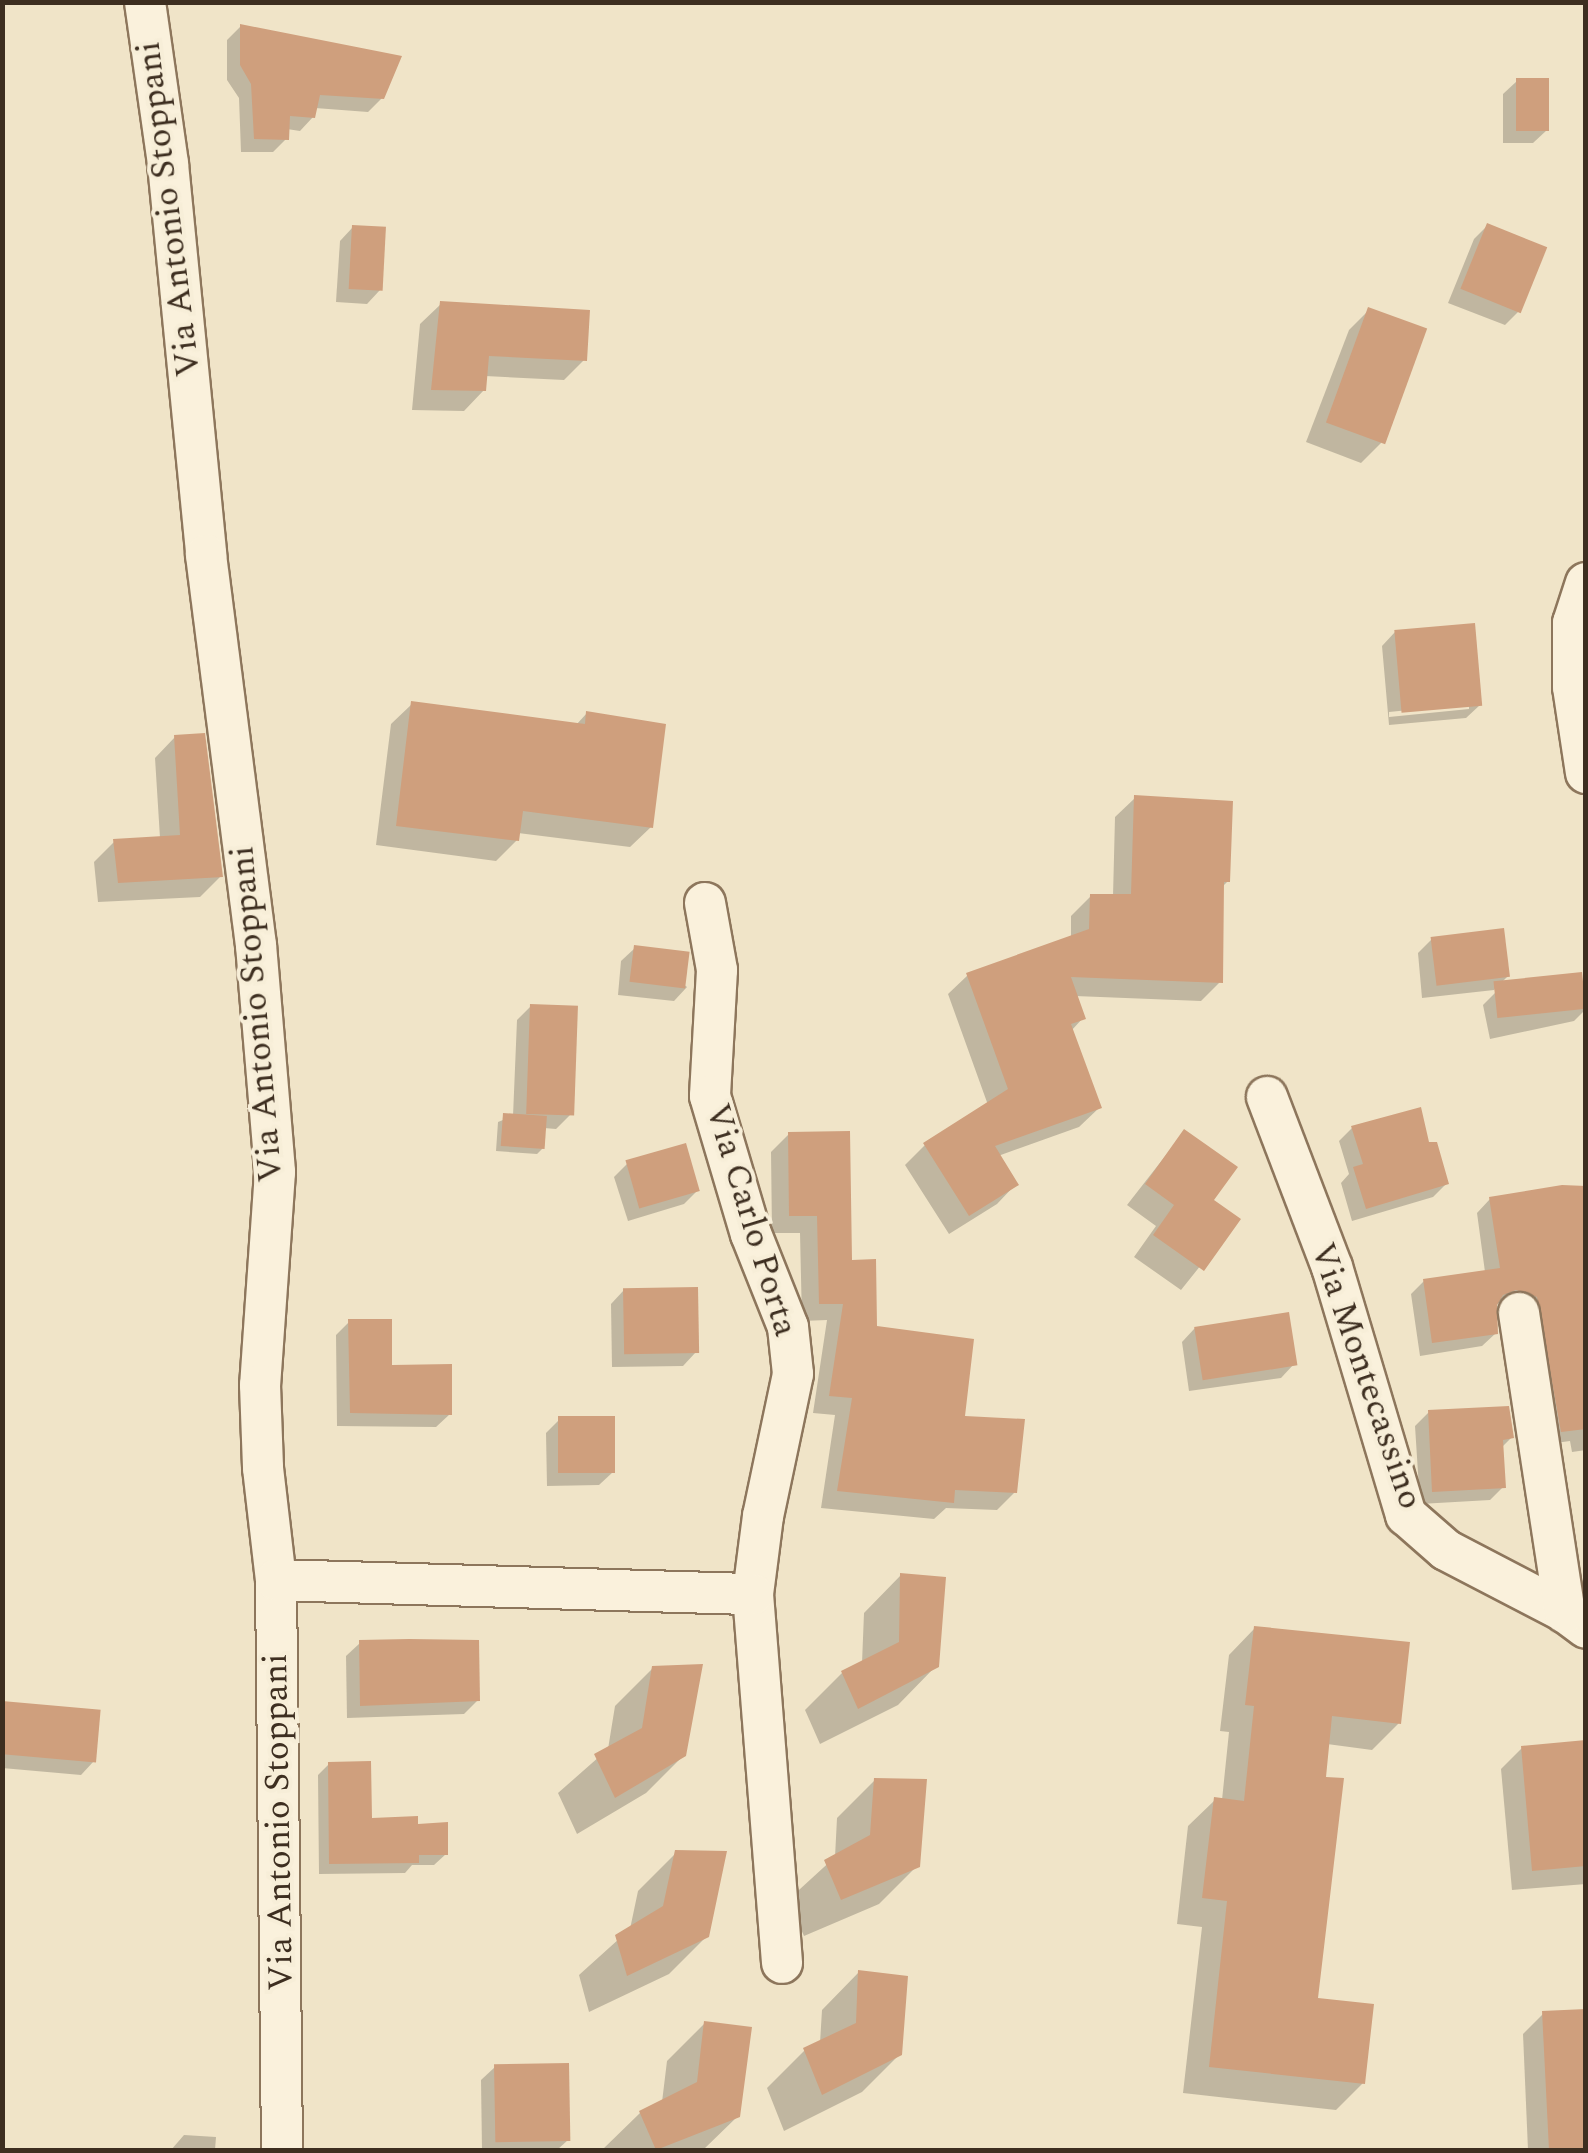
<!DOCTYPE html>
<style>
body{margin:0}
#map{position:relative;width:1588px;height:2153px;overflow:hidden;background:#f0e4c8;font-family:Spectral,serif}
div>[style]{position:absolute}
[style*='--x']{left:calc(var(--x)*1px);top:calc(var(--y)*1px);width:calc(var(--w)*1px);rotate:calc(var(--a)*1deg)}
.shadow>*{inset:0;background:#0003}
.building>*{inset:0;background:#cf9f7d;transform-origin:0 0}
.roads{filter:drop-shadow(2px 0 #8d765c) drop-shadow(-2px 0 #8d765c) drop-shadow(0 2px #8d765c) drop-shadow(0 -2px #8d765c)}
.street>*{height:40px;margin:-20px;padding:0 20px;transform-origin:20px;border-radius:20px;background:#faf1dc}
span{translate:-50% -50%;white-space:nowrap;text-align:center;line-height:1.15;-webkit-text-stroke:8px #f7eed8;paint-order:stroke}
.street-label{font-size:35px;color:#3d2e20}
.frame{position:absolute;inset:0;border:5px solid #3d2e20;pointer-events:none}
</style>
<div id="map">
<div class="shadow">
<div style="clip-path:polygon(240px 27px,382px 98px,368px 112px,315px 108px,313px 117px,300px 131px,287px 129px,286px 139px,273px 152px,241px 152px,239px 98px,227px 80px,227px 40px)"></div>
<div style="clip-path:polygon(1517px 81px,1547px 130px,1533px 143px,1503px 143px,1503px 94px)"></div>
<div style="clip-path:polygon(1487px 226px,1518px 312px,1505px 325px,1448px 303px,1474px 239px)"></div>
<div style="clip-path:polygon(353px 227px,380px 290px,367px 304px,336px 302px,340px 241px)"></div>
<div style="clip-path:polygon(441px 304px,584px 360px,564px 380px,485px 376px,484px 390px,464px 411px,412px 410px,420px 324px)"></div>
<div style="clip-path:polygon(1369px 310px,1381px 443px,1361px 463px,1306px 442px,1349px 330px)"></div>
<div style="clip-path:polygon(evenodd,1395px 632px,1480px 705px,1466px 718px,1389px 725px,1382px 646px,1395px 632px,1469px 704px,1469px 709px,1389px 717px,1389px 712px,1469px 704px)"></div>
<div style="clip-path:polygon(412px 704px,576px 725px,587px 713px,651px 827px,630px 847px,518px 833px,517px 840px,496px 861px,376px 845px,391px 724px)"></div>
<div style="clip-path:polygon(175px 737px,221px 876px,200px 897px,98px 902px,94px 862px,114px 842px,160px 838px,155px 758px)"></div>
<div style="clip-path:polygon(1135px 798px,1228px 881px,1221px 888px,1220px 982px,1201px 1001px,1075px 996px,1083px 1018px,1071px 1031px,1099px 1108px,1079px 1127px,998px 1156px,1016px 1184px,997px 1204px,949px 1234px,905px 1165px,925px 1145px,988px 1105px,948px 994px,968px 975px,1071px 938px,1071px 916px,1091px 896px,1113px 896px,1115px 817px)"></div>
<div style="clip-path:polygon(1432px 939px,1508px 976px,1494px 990px,1422px 998px,1418px 953px)"></div>
<div style="clip-path:polygon(635px 948px,687px 987px,674px 1001px,618px 995px,621px 961px)"></div>
<div style="clip-path:polygon(1580px 975px,1586px 1009px,1574px 1021px,1490px 1039px,1483px 1005px,1496px 992px)"></div>
<div style="clip-path:polygon(531px 1006px,570px 1115px,556px 1129px,544px 1128px,543px 1148px,537px 1154px,496px 1151px,498px 1122px,513px 1116px,517px 1020px)"></div>
<div style="clip-path:polygon(1352px 1128px,1427px 1145px,1447px 1183px,1433px 1197px,1352px 1221px,1341px 1183px,1349px 1174px,1339px 1141px)"></div>
<div style="clip-path:polygon(1184px 1132px,1211px 1201px,1237px 1220px,1181px 1290px,1134px 1257px,1156px 1226px,1127px 1205px)"></div>
<div style="clip-path:polygon(789px 1134px,850px 1262px,875px 1328px,962px 1418px,1015px 1492px,997px 1510px,946px 1508px,934px 1519px,821px 1508px,835px 1415px,813px 1413px,827px 1320px,802px 1321px,800px 1233px,772px 1233px,771px 1152px)"></div>
<div style="clip-path:polygon(628px 1163px,697px 1191px,684px 1204px,628px 1221px,614px 1177px)"></div>
<div style="clip-path:polygon(1586px 1188px,1586px 1450px,1572px 1452px,1570px 1441px,1548px 1444px,1524px 1310px,1501px 1302px,1494px 1305px,1496px 1333px,1482px 1346px,1420px 1356px,1411px 1294px,1424px 1281px,1485px 1272px,1477px 1213px,1490px 1199px)"></div>
<div style="clip-path:polygon(624px 1290px,696px 1352px,683px 1366px,612px 1367px,611px 1304px)"></div>
<div style="clip-path:polygon(349px 1322px,390px 1368px,450px 1414px,436px 1427px,337px 1426px,336px 1335px)"></div>
<div style="clip-path:polygon(1195px 1328px,1294px 1364px,1281px 1378px,1189px 1391px,1182px 1342px)"></div>
<div style="clip-path:polygon(1429px 1412px,1512px 1437px,1501px 1448px,1503px 1487px,1490px 1500px,1420px 1504px,1415px 1426px)"></div>
<div style="clip-path:polygon(559px 1420px,613px 1472px,599px 1485px,547px 1486px,546px 1433px)"></div>
<div style="clip-path:polygon(901px 1575px,936px 1666px,898px 1705px,820px 1744px,805px 1710px,842px 1673px,862px 1663px,864px 1613px)"></div>
<div style="clip-path:polygon(1255px 1628px,1399px 1723px,1372px 1750px,1327px 1744px,1315px 2000px,1363px 2083px,1336px 2110px,1183px 2093px,1202px 1927px,1177px 1924px,1188px 1826px,1215px 1800px,1222px 1800px,1229px 1732px,1220px 1731px,1229px 1655px)"></div>
<div style="clip-path:polygon(360px 1643px,478px 1700px,464px 1714px,347px 1718px,346px 1656px)"></div>
<div style="clip-path:polygon(653px 1668px,684px 1755px,646px 1793px,577px 1834px,558px 1793px,608px 1749px,615px 1706px)"></div>
<div style="clip-path:polygon(2px 1703px,94px 1761px,81px 1775px,2px 1768px)"></div>
<div style="clip-path:polygon(1586px 1742px,1586px 1884px,1512px 1890px,1501px 1769px,1522px 1748px)"></div>
<div style="clip-path:polygon(329px 1764px,370px 1820px,416px 1826px,446px 1854px,434px 1865px,412px 1865px,405px 1873px,319px 1874px,318px 1775px)"></div>
<div style="clip-path:polygon(875px 1780px,917px 1866px,879px 1904px,804px 1936px,788px 1900px,835px 1857px,837px 1818px)"></div>
<div style="clip-path:polygon(676px 1853px,707px 1936px,669px 1974px,589px 2012px,579px 1975px,630px 1929px,638px 1891px)"></div>
<div style="clip-path:polygon(859px 1972px,900px 2054px,862px 2092px,784px 2131px,767px 2088px,805px 2050px,820px 2043px,822px 2010px)"></div>
<div style="clip-path:polygon(1586px 2011px,1586px 2150px,1528px 2150px,1523px 2034px,1543px 2014px)"></div>
<div style="clip-path:polygon(705px 2023px,738px 2116px,703px 2150px,602px 2150px,640px 2113px,662px 2102px,667px 2061px)"></div>
<div style="clip-path:polygon(495px 2067px,568px 2140px,557px 2150px,482px 2150px,481px 2080px)"></div>
<div style="clip-path:polygon(184px 2135px,216px 2137px,215px 2150px,171px 2150px)"></div>
</div>
<div class="building">
<div style="clip-path:polygon(240px 24px,402px 56px,384px 99px,320px 95px,315px 118px,290px 116px,289px 140px,254px 139px,251px 84px,240px 65px)"></div>
<div style="left:1516px;top:78px;width:33px;height:53px"></div>
<div style="left:1487px;top:223px;width:65px;height:71px;rotate:22deg"></div>
<div style="left:352px;top:225px;width:34px;height:64px;rotate:3deg"></div>
<div style="clip-path:polygon(440px 301px,590px 310px,587px 361px,489px 356px,486px 391px,431px 390px)"></div>
<div style="left:1368px;top:307px;width:63px;height:123px;rotate:20deg"></div>
<div style="left:1475px;top:623px;width:83px;height:81px;rotate:85deg"></div>
<div style="clip-path:polygon(411px 701px,585px 724px,586px 711px,666px 724px,653px 828px,523px 811px,519px 841px,396px 826px)"></div>
<div style="clip-path:polygon(205px 733px,223px 877px,118px 883px,113px 839px,180px 835px,174px 735px)"></div>
<div style="clip-path:polygon(1134px 795px,1233px 801px,1230px 882px,1224px 882px,1223px 983px,1071px 977px,1086px 1019px,1071px 1024px,1102px 1108px,995px 1146px,1019px 1185px,969px 1216px,923px 1143px,1008px 1089px,966px 973px,1089px 929px,1090px 894px,1131px 894px)"></div>
<div style="left:1504px;top:928px;width:49px;height:74px;rotate:83deg"></div>
<div style="left:634px;top:945px;width:56px;height:37px;rotate:7deg"></div>
<div style="left:1582px;top:972px;width:37px;height:89px;rotate:84deg"></div>
<div style="left:530px;top:1004px;width:48px;height:110px;rotate:2deg"></div>
<div style="clip-path:polygon(1421px 1107px,1429px 1142px,1437px 1142px,1449px 1184px,1366px 1209px,1353px 1167px,1363px 1164px,1351px 1126px)"></div>
<div style="left:503px;top:1113px;width:44px;height:33px;rotate:4deg"></div>
<div style="clip-path:polygon(1184px 1129px,1238px 1167px,1214px 1200px,1241px 1219px,1204px 1271px,1153px 1235px,1174px 1205px,1145px 1184px)"></div>
<div style="clip-path:polygon(850px 1131px,852px 1260px,876px 1259px,877px 1326px,974px 1339px,965px 1416px,1025px 1419px,1017px 1493px,955px 1490px,954px 1503px,837px 1491px,852px 1398px,829px 1396px,843px 1304px,819px 1304px,817px 1216px,789px 1216px,788px 1132px)"></div>
<div style="left:686px;top:1143px;width:50px;height:63px;rotate:74deg"></div>
<div style="clip-path:polygon(1562px 1185px,1586px 1186px,1586px 1429px,1561px 1432px,1537px 1297px,1516px 1290px,1503px 1295px,1497px 1305px,1498px 1334px,1432px 1343px,1423px 1279px,1500px 1268px,1489px 1197px)"></div>
<div style="left:698px;top:1287px;width:66px;height:75px;rotate:89deg"></div>
<div style="left:1289px;top:1312px;width:54px;height:96px;rotate:81deg"></div>
<div style="clip-path:polygon(348px 1319px,392px 1319px,392px 1365px,452px 1364px,452px 1415px,350px 1413px)"></div>
<div style="clip-path:polygon(1509px 1406px,1514px 1438px,1503px 1440px,1506px 1488px,1432px 1492px,1428px 1410px)"></div>
<div style="left:615px;top:1416px;width:57px;height:57px;rotate:90deg"></div>
<div style="clip-path:polygon(900px 1573px,946px 1577px,939px 1667px,858px 1709px,841px 1671px,899px 1642px)"></div>
<div style="clip-path:polygon(1254px 1626px,1410px 1642px,1401px 1724px,1332px 1716px,1326px 1777px,1344px 1778px,1318px 1998px,1374px 2004px,1365px 2084px,1209px 2067px,1227px 1901px,1202px 1898px,1214px 1797px,1244px 1801px,1254px 1706px,1245px 1705px)"></div>
<div style="clip-path:polygon(409px 1639px,479px 1640px,480px 1701px,360px 1706px,359px 1640px)"></div>
<div style="clip-path:polygon(703px 1664px,686px 1756px,615px 1798px,594px 1754px,642px 1728px,652px 1666px)"></div>
<div style="left:2px;top:1701px;width:99px;height:53px;rotate:5deg"></div>
<div style="clip-path:polygon(1586px 1740px,1586px 1866px,1532px 1871px,1521px 1746px)"></div>
<div style="clip-path:polygon(371px 1761px,372px 1818px,418px 1816px,418px 1824px,448px 1822px,448px 1855px,419px 1855px,419px 1863px,329px 1864px,328px 1762px)"></div>
<div style="clip-path:polygon(874px 1778px,927px 1779px,920px 1867px,841px 1900px,824px 1860px,870px 1835px)"></div>
<div style="clip-path:polygon(675px 1850px,727px 1851px,709px 1937px,627px 1976px,615px 1935px,663px 1906px)"></div>
<div style="clip-path:polygon(858px 1970px,908px 1976px,902px 2055px,822px 2095px,803px 2048px,856px 2023px)"></div>
<div style="clip-path:polygon(1586px 2009px,1586px 2150px,1549px 2150px,1542px 2011px)"></div>
<div style="clip-path:polygon(704px 2021px,752px 2027px,740px 2117px,656px 2150px,639px 2111px,697px 2082px)"></div>
<div style="left:569px;top:2063px;width:78px;height:75px;rotate:89deg"></div>
</div>
<div class="roads">
<div class="street">
<div style="--x:145;--y:2;--w:164;--a:81.9"></div>
<div style="--x:168;--y:164;--w:393;--a:84.4"></div>
<div style="--x:206;--y:555;--w:393;--a:82.7"></div>
<div style="--x:256;--y:945;--w:228;--a:85.2"></div>
<div style="--x:275;--y:1172;--w:214;--a:94"></div>
<div style="--x:260;--y:1385;--w:83;--a:87.9"></div>
<div style="--x:263;--y:1468;--w:113;--a:83.4"></div>
<div style="--x:276;--y:1580;--w:570;--a:89.4"></div>
<div style="--x:1586;--y:583;--w:42;--a:108"></div>
<div style="--x:1573;--y:623;--w:64;--a:90"></div>
<div style="--x:1573;--y:687;--w:87;--a:81.4"></div>
<div style="--x:705;--y:903;--w:68;--a:79.8"></div>
<div style="--x:717;--y:970;--w:126;--a:93.2"></div>
<div style="--x:710;--y:1096;--w:144;--a:73.5"></div>
<div style="--x:751;--y:1234;--w:100;--a:68.3"></div>
<div style="--x:788;--y:1327;--w:47;--a:83.9"></div>
<div style="--x:793;--y:1374;--w:145;--a:101.9"></div>
<div style="--x:763;--y:1516;--w:79;--a:97.3"></div>
<div style="--x:753;--y:1594;--w:370;--a:85.5"></div>
<div style="--x:1267;--y:1097;--w:182;--a:69.1"></div>
<div style="--x:1332;--y:1267;--w:259;--a:73.4"></div>
<div style="--x:1406;--y:1515;--w:53;--a:41.2"></div>
<div style="--x:1446;--y:1550;--w:134;--a:27.5"></div>
<div style="--x:1565;--y:1612;--w:26;--a:37"></div>
<div style="--x:1519;--y:1313;--w:303;--a:81.3"></div>
<div style="--x:276;--y:1580;--w:477;--a:1.7"></div>
</div>
</div>
<div class="street-label">
<span style="left:169px;top:209px;rotate:-97deg">Via Antonio Stoppani</span>
<span style="left:257px;top:1014px;rotate:-95deg">Via Antonio Stoppani</span>
<span style="left:751px;top:1220px;rotate:73deg">Via Carlo Porta</span>
<span style="left:1366px;top:1376px;rotate:71deg">Via Montecassino</span>
<span style="left:279px;top:1822px;rotate:-91deg">Via Antonio Stoppani</span>
</div>
<div class="frame"></div>
</div>
